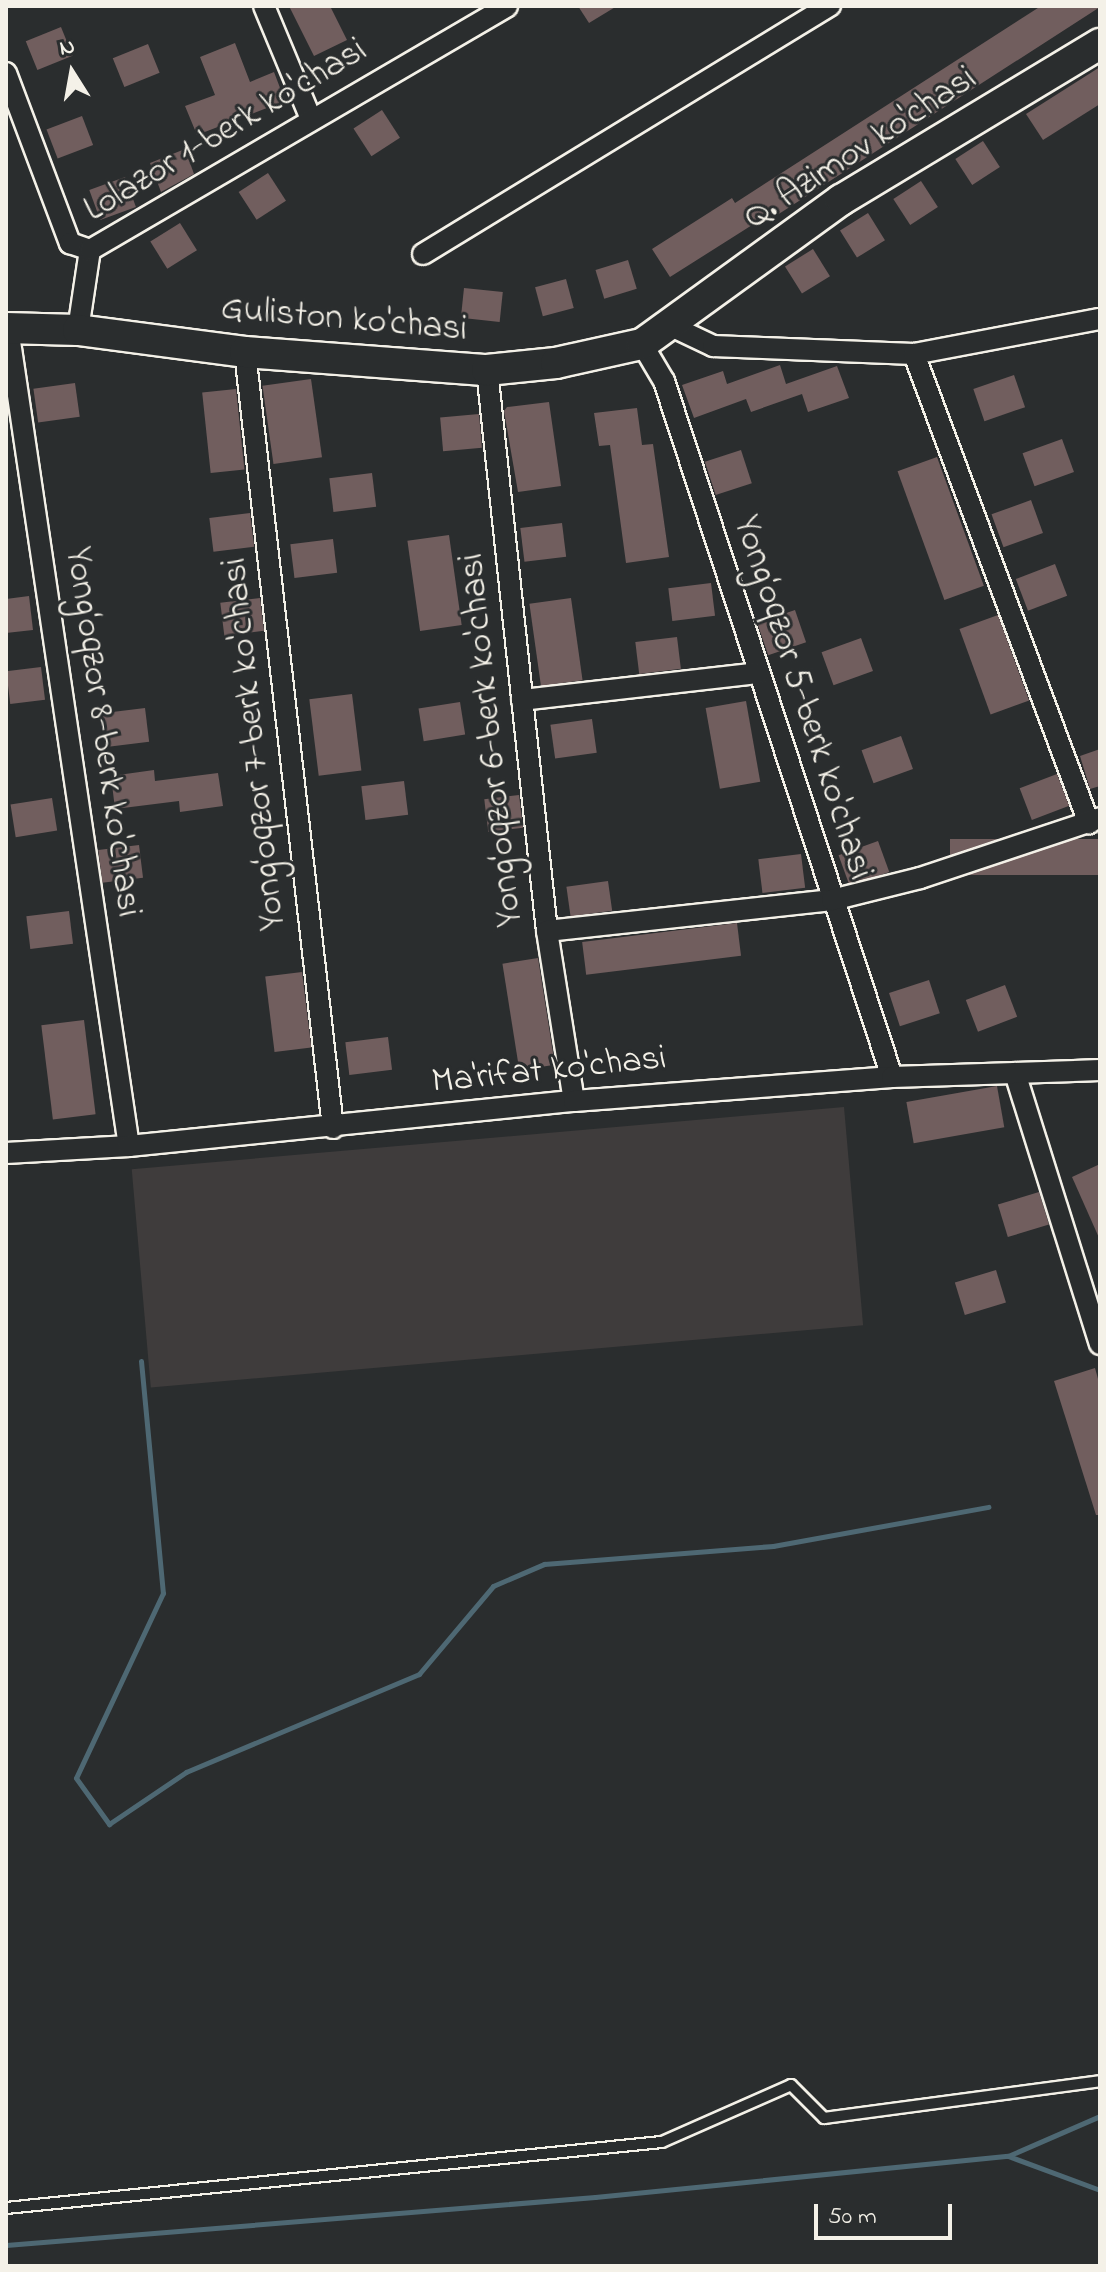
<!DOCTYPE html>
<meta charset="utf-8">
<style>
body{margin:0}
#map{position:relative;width:1106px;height:2272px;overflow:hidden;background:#2a2d2e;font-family:"Indie Flower",sans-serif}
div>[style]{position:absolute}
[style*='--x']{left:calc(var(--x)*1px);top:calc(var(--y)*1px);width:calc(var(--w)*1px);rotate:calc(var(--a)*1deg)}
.built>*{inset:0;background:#3f3c3c;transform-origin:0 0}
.stream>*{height:5px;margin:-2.5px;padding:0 2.5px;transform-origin:2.5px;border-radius:2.5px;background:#4e6873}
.building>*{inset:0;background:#715e5e;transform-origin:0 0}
.roads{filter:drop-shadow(2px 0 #f4f1e8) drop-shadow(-2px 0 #f4f1e8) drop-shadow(0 2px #f4f1e8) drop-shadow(0 -2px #f4f1e8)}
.lane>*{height:10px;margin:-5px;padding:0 5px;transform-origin:5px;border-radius:5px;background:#2a2d2e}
.street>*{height:20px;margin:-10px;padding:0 10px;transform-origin:10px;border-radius:10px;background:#2a2d2e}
.secondary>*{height:30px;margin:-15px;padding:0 15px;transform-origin:15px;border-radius:15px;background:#2a2d2e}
span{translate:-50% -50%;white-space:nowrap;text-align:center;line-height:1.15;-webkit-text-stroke:6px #2a2d2e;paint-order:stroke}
.street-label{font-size:36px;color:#f4f1e8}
.frame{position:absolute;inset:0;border:8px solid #f4f1e8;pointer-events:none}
.north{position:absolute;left:32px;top:32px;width:80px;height:80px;-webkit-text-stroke:6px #2a2d2e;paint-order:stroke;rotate:349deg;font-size:22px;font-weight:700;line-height:32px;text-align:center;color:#f4f1e8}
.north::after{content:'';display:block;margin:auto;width:28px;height:36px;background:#f4f1e8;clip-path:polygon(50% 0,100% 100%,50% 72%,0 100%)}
.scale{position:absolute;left:814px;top:2204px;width:138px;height:36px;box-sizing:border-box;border:4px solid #f4f1e8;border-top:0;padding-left:10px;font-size:24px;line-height:28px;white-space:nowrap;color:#f4f1e8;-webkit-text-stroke:6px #2a2d2e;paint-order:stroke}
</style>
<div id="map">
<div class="built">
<div style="left:844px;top:1107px;width:219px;height:715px;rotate:85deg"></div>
</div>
<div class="stream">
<div style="--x:141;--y:1361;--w:233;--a:84.6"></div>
<div style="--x:163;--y:1593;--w:204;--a:115.2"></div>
<div style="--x:76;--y:1778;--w:57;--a:54.3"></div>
<div style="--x:109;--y:1824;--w:93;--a:-34"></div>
<div style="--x:186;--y:1772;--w:253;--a:-22.8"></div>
<div style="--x:419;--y:1674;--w:115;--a:-49.9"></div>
<div style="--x:493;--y:1586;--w:56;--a:-23.3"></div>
<div style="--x:544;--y:1564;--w:230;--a:-4.5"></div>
<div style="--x:773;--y:1546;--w:219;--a:-10.3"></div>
<div style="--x:1008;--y:2156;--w:98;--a:20.3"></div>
<div style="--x:6;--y:2245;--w:591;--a:-4.66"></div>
<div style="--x:595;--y:2197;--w:415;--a:-5.7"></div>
<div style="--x:1008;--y:2156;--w:100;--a:-23.5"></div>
</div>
<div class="building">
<div style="clip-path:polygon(289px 6px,330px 6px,347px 40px,314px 56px)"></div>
<div style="clip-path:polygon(578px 6px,617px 6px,589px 23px)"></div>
<div style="clip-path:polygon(1041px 6px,1100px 7px,771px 219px,768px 215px,670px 277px,652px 249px,732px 198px,735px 203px)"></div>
<div style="left:61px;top:27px;width:31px;height:38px;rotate:68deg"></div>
<div style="clip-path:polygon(235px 43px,250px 82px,274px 72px,285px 101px,197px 135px,185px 106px,215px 95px,200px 57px)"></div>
<div style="left:148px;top:44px;width:31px;height:38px;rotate:68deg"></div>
<div style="clip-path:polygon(1100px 67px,1100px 104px,1043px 140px,1026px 114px)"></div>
<div style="left:382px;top:110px;width:33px;height:34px;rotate:57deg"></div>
<div style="left:82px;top:116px;width:31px;height:38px;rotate:69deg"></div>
<div style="left:983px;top:141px;width:31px;height:33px;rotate:57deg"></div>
<div style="clip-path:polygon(185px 149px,194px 174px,161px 192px,150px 163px)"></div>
<div style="left:268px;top:173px;width:33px;height:35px;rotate:57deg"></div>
<div style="left:125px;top:177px;width:32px;height:38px;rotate:70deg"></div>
<div style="left:921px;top:181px;width:31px;height:33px;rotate:57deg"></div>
<div style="left:868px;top:213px;width:32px;height:33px;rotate:58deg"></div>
<div style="left:180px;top:223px;width:32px;height:35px;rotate:58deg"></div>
<div style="left:813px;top:249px;width:32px;height:33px;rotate:58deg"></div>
<div style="left:628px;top:260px;width:30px;height:34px;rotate:73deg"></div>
<div style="left:566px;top:279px;width:30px;height:32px;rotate:75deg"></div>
<div style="left:464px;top:288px;width:39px;height:30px;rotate:6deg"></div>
<div style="clip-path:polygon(780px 365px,786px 384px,837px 366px,849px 398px,808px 412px,802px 394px,751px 412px,746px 399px,694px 418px,682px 385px,723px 371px,727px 384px)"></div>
<div style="left:1014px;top:375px;width:34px;height:43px;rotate:71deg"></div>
<div style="left:311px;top:379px;width:79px;height:49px;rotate:82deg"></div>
<div style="left:75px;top:383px;width:34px;height:42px;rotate:82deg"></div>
<div style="left:236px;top:389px;width:81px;height:34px;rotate:84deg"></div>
<div style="clip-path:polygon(549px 402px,561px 486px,518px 492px,504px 411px,507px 407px)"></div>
<div style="clip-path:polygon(637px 408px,642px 445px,653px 444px,669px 557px,626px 563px,610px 445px,599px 446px,594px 413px)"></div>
<div style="left:479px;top:414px;width:34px;height:39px;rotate:85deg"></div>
<div style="left:1062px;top:439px;width:35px;height:42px;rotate:70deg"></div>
<div style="left:741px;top:450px;width:35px;height:38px;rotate:72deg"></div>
<div style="left:937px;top:457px;width:137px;height:42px;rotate:70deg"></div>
<div style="left:372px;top:473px;width:34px;height:43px;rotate:83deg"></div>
<div style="left:1031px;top:500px;width:35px;height:42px;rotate:70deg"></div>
<div style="left:250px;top:513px;width:34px;height:41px;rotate:83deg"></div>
<div style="left:562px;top:523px;width:34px;height:42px;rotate:83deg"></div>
<div style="left:449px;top:535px;width:91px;height:42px;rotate:82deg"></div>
<div style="left:333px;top:539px;width:34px;height:43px;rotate:83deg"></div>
<div style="left:1055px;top:564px;width:34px;height:42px;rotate:69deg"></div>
<div style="left:711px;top:583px;width:33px;height:43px;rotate:83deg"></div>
<div style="clip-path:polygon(29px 596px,33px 630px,6px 633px,6px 599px)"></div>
<div style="left:260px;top:598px;width:33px;height:40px;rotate:83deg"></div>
<div style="left:571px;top:598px;width:83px;height:42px;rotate:82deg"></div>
<div style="left:795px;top:610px;width:34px;height:40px;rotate:71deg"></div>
<div style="left:998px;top:615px;width:91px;height:41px;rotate:70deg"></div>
<div style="left:677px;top:637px;width:32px;height:42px;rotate:83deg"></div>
<div style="left:861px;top:638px;width:35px;height:42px;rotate:70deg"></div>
<div style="left:41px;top:667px;width:33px;height:35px;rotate:83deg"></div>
<div style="left:352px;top:694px;width:77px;height:43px;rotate:83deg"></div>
<div style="left:746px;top:701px;width:82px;height:41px;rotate:80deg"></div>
<div style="left:460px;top:702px;width:33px;height:42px;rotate:81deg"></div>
<div style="left:145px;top:708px;width:34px;height:43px;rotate:83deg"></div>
<div style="left:592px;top:719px;width:34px;height:42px;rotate:82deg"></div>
<div style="left:901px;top:736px;width:35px;height:42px;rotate:70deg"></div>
<div style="clip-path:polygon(1100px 749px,1100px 786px,1090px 789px,1080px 756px)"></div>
<div style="clip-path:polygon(154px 770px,155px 781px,218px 773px,223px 806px,180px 812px,179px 801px,115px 809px,111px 776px)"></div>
<div style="left:1057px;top:774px;width:34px;height:40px;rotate:69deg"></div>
<div style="left:404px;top:781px;width:34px;height:43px;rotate:83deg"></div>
<div style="left:519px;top:795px;width:33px;height:35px;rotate:83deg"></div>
<div style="left:52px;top:798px;width:33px;height:42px;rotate:81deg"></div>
<div style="left:1100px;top:839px;width:36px;height:150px;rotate:90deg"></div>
<div style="left:878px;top:841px;width:33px;height:42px;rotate:70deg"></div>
<div style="left:139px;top:845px;width:33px;height:41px;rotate:83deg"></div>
<div style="left:801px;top:854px;width:34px;height:43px;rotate:83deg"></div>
<div style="left:608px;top:881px;width:30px;height:42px;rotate:82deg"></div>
<div style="left:69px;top:911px;width:33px;height:43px;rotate:83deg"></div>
<div style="left:737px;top:923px;width:33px;height:156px;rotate:83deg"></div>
<div style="left:538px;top:958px;width:108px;height:36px;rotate:81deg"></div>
<div style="left:302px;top:972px;width:76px;height:37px;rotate:83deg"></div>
<div style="left:929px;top:980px;width:35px;height:42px;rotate:72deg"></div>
<div style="left:1005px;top:985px;width:34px;height:42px;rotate:69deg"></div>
<div style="left:84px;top:1020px;width:95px;height:43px;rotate:83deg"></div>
<div style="left:388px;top:1037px;width:33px;height:43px;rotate:83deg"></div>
<div style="left:997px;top:1086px;width:42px;height:92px;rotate:80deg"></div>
<div style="clip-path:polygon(1100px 1164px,1100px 1240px,1072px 1177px)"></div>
<div style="left:1039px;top:1192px;width:34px;height:43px;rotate:73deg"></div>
<div style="left:996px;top:1270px;width:34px;height:43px;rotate:73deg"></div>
<div style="clip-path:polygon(1095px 1368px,1100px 1386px,1100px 1515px,1096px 1515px,1054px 1381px)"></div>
</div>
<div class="roads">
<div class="lane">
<div style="--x:6;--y:2208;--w:659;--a:-5.75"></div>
<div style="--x:662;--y:2142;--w:141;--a:-23.8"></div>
<div style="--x:791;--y:2085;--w:47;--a:45"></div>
<div style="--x:824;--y:2118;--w:278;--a:-7.6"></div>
</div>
<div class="street">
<div style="--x:264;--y:6;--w:122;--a:67.4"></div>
<div style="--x:6;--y:73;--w:182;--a:69.4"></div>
<div style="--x:70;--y:243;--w:21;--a:19"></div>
<div style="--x:423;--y:254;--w:477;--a:-31.4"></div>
<div style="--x:669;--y:325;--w:49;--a:25.5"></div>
<div style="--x:713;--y:346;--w:201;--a:2.3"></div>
<div style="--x:914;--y:354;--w:189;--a:-10.7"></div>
<div style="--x:8;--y:328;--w:827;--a:81.59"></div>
<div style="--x:78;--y:330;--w:81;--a:-81.5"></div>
<div style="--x:90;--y:250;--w:483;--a:-30.3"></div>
<div style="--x:642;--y:344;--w:43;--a:59.3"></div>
<div style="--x:664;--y:381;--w:732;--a:71.86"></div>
<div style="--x:245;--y:352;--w:781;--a:83.53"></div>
<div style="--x:914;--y:354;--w:501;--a:69.54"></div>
<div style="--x:487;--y:370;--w:564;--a:83.9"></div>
<div style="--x:547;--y:931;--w:172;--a:81"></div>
<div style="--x:522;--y:700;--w:238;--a:-6.5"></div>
<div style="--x:547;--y:931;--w:287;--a:-6.2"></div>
<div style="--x:832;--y:900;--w:91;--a:-14"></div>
<div style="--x:920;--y:878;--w:190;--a:-18.4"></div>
<div style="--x:1015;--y:1073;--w:284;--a:72.6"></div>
<div style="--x:6;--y:1153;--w:123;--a:-3.3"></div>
<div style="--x:129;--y:1146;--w:447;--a:-5.8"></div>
<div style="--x:574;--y:1101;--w:319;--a:-4.3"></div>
<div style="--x:892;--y:1077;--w:208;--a:-1.9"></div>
</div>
<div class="secondary">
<div style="--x:6;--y:328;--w:72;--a:1.6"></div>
<div style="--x:78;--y:330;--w:168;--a:7.5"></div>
<div style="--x:245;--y:352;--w:243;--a:4.3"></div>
<div style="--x:487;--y:370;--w:69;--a:-5.8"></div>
<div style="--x:556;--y:363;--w:88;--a:-12.5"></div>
<div style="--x:642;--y:344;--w:246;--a:-35.9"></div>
<div style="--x:841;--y:200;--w:302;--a:-31.1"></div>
</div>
</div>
<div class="street-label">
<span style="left:226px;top:131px;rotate:-31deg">Lolazor 1-berk ko'chasi</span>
<span style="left:861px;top:149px;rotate:-33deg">Q. Azimov ko'chasi</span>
<span style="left:344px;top:320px;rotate:5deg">Guliston ko'chasi</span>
<span style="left:802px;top:698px;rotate:72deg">Yong‘oqzor 5-berk ko'chasi</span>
<span style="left:102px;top:732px;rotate:82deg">Yong‘oqzor 8-berk ko'chasi</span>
<span style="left:492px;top:740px;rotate:-96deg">Yong‘oqzor 6-berk ko'chasi</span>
<span style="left:255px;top:744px;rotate:-96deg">Yong‘oqzor 7-berk ko'chasi</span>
<span style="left:549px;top:1071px;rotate:-6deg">Ma'rifat ko'chasi</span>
</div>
<div class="frame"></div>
<div class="north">N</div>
<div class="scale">50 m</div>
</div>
